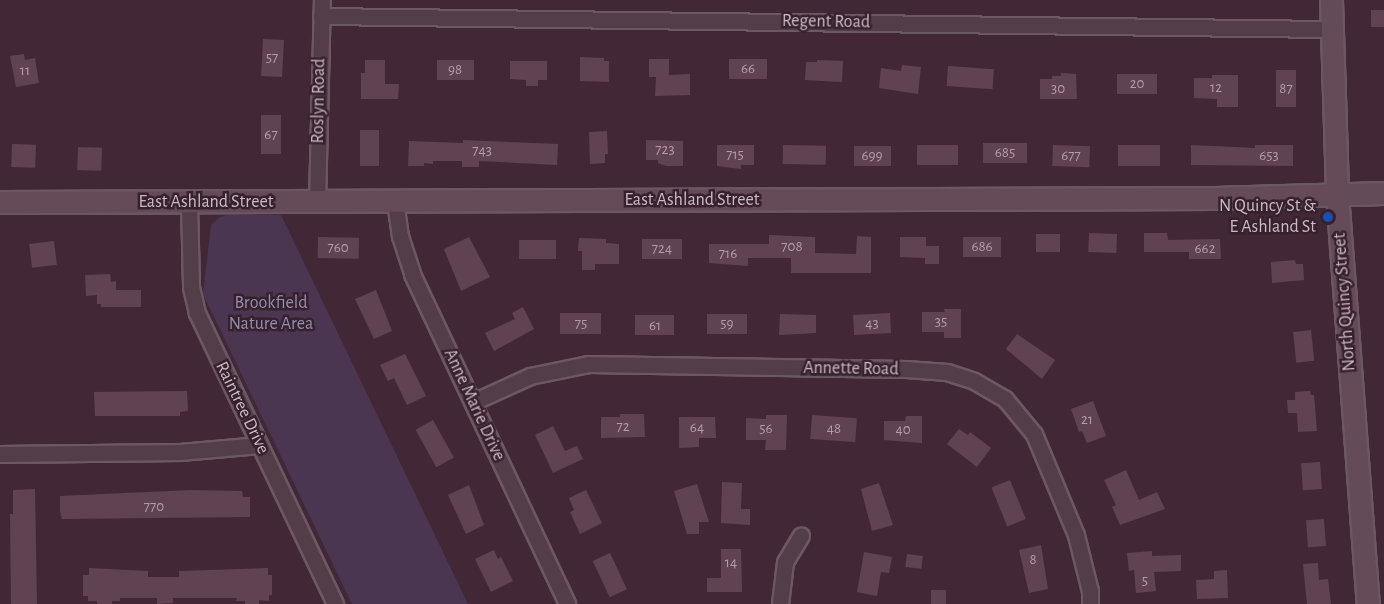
<!DOCTYPE html>
<style>
body{margin:0}
#map{position:relative;width:1384px;height:604px;overflow:hidden;background:#422837;font-family:"Alegreya Sans",sans-serif}
div>[style]{position:absolute}
[style*='--x']{left:calc(var(--x)*1px);top:calc(var(--y)*1px);width:calc(var(--w)*1px);rotate:calc(var(--a)*1deg)}
.green>*{inset:0;background:#4b3651}
.building>*{inset:0;background:#604353;transform-origin:0 0}
.roads{filter:drop-shadow(2px 0 #6c5863) drop-shadow(-2px 0 #6c5863) drop-shadow(0 2px #6c5863) drop-shadow(0 -2px #6c5863)}
.street>*{height:15px;margin:-7.5px;padding:0 7.5px;transform-origin:7.5px;border-radius:7.5px;background:#523d49}
.secondary>*{height:21px;margin:-10.5px;padding:0 10.5px;transform-origin:10.5px;border-radius:10.5px;background:#654b58}
.dots>*{width:16px;height:16px;translate:-50% -50%;box-sizing:border-box;border:3px solid #38212e;border-radius:50%}
span{translate:-50% -50%;white-space:nowrap;text-align:center;line-height:1.15;-webkit-text-stroke:5px #38212e;paint-order:stroke}
.number-label{font-size:15px;color:#b19ca7}
.number-label span{-webkit-text-stroke-width:0}
.street-label{font-size:18px;color:#ccbac3}
.poi-label{font-size:18px;color:#ccbac3}
.right{translate:-100% -50%;text-align:right}
.park-label{font-size:18px;color:#918eb0}
</style>
<div id="map">
<div class="green">
<div style="clip-path:polygon(227px 215px,281px 215px,468px 604px,352px 604px,203px 294px,211px 225px,220px 217px)"></div>
</div>
<div class="building">
<div style="left:1371px;top:10px;width:13px;height:17px"></div>
<div style="left:263px;top:39px;width:21px;height:37px;rotate:3deg"></div>
<div style="clip-path:polygon(24px 54px,25px 60px,35px 58px,39px 83px,16px 87px,10px 56px)"></div>
<div style="clip-path:polygon(580px 57px,604px 58px,604px 61px,609px 61px,609px 82px,580px 81px)"></div>
<div style="clip-path:polygon(649px 59px,669px 59px,669px 75px,690px 74px,690px 95px,655px 96px,656px 77px,649px 77px)"></div>
<div style="left:767px;top:59px;width:20px;height:38px;rotate:90deg"></div>
<div style="clip-path:polygon(365px 60px,385px 60px,385px 84px,399px 84px,398px 99px,361px 99px,361px 73px,365px 73px)"></div>
<div style="left:437px;top:60px;width:37px;height:20px"></div>
<div style="clip-path:polygon(817px 60px,843px 61px,842px 82px,805px 80px,806px 62px,817px 62px)"></div>
<div style="clip-path:polygon(510px 61px,547px 61px,547px 80px,538px 80px,538px 86px,526px 86px,526px 80px,510px 79px)"></div>
<div style="clip-path:polygon(902px 65px,921px 67px,918px 94px,879px 88px,881px 68px,901px 71px)"></div>
<div style="left:948px;top:66px;width:46px;height:20px;rotate:4deg"></div>
<div style="left:1276px;top:70px;width:20px;height:37px"></div>
<div style="clip-path:polygon(1061px 73px,1076px 74px,1077px 99px,1040px 99px,1040px 79px,1052px 79px,1052px 76px,1061px 76px)"></div>
<div style="left:1117px;top:74px;width:40px;height:20px"></div>
<div style="clip-path:polygon(1212px 75px,1238px 75px,1238px 107px,1217px 107px,1217px 99px,1194px 98px,1194px 78px,1212px 78px)"></div>
<div style="left:261px;top:115px;width:20px;height:39px"></div>
<div style="left:360px;top:130px;width:19px;height:36px"></div>
<div style="clip-path:polygon(607px 131px,608px 154px,605px 154px,605px 163px,590px 164px,589px 132px)"></div>
<div style="clip-path:polygon(463px 140px,558px 144px,557px 165px,479px 161px,479px 167px,462px 167px,462px 161px,433px 161px,433px 164px,424px 163px,424px 166px,408px 166px,409px 141px,463px 143px)"></div>
<div style="clip-path:polygon(646px 140px,683px 141px,683px 166px,666px 166px,658px 163px,658px 160px,646px 160px)"></div>
<div style="left:983px;top:143px;width:44px;height:20px"></div>
<div style="left:12px;top:144px;width:24px;height:23px;rotate:2deg"></div>
<div style="clip-path:polygon(717px 145px,754px 145px,754px 165px,741px 165px,741px 169px,717px 166px)"></div>
<div style="left:783px;top:145px;width:43px;height:19px;rotate:1deg"></div>
<div style="left:958px;top:145px;width:20px;height:41px;rotate:90deg"></div>
<div style="left:1053px;top:145px;width:37px;height:21px;rotate:2deg"></div>
<div style="left:1118px;top:145px;width:42px;height:21px"></div>
<div style="clip-path:polygon(1191px 145px,1255px 148px,1255px 145px,1293px 145px,1293px 166px,1191px 165px)"></div>
<div style="left:854px;top:146px;width:37px;height:20px"></div>
<div style="left:78px;top:147px;width:24px;height:23px;rotate:2deg"></div>
<div style="left:1089px;top:233px;width:28px;height:19px;rotate:2deg"></div>
<div style="clip-path:polygon(1144px 233px,1167px 233px,1168px 240px,1220px 239px,1221px 259px,1189px 259px,1189px 252px,1144px 252px)"></div>
<div style="left:1060px;top:234px;width:18px;height:24px;rotate:90deg"></div>
<div style="clip-path:polygon(769px 235px,815px 237px,815px 253px,856px 254px,857px 236px,871px 237px,871px 273px,791px 273px,791px 258px,748px 258px,748px 266px,709px 263px,709px 244px,769px 244px)"></div>
<div style="left:318px;top:237px;width:41px;height:21px;rotate:1deg"></div>
<div style="clip-path:polygon(469px 237px,490px 277px,461px 291px,444px 249px)"></div>
<div style="clip-path:polygon(900px 237px,926px 237px,926px 246px,939px 246px,939px 264px,925px 264px,925px 258px,900px 257px)"></div>
<div style="left:963px;top:237px;width:38px;height:20px"></div>
<div style="clip-path:polygon(579px 238px,606px 239px,606px 243px,619px 244px,619px 264px,595px 264px,595px 270px,582px 270px,582px 251px,578px 251px)"></div>
<div style="left:642px;top:239px;width:40px;height:20px"></div>
<div style="left:519px;top:240px;width:37px;height:19px"></div>
<div style="left:54px;top:241px;width:24px;height:25px;rotate:83deg"></div>
<div style="clip-path:polygon(1295px 260px,1296px 264px,1303px 264px,1304px 280px,1272px 283px,1271px 262px)"></div>
<div style="clip-path:polygon(110px 274px,111px 282px,116px 281px,116px 290px,141px 290px,141px 307px,101px 307px,101px 304px,97px 304px,97px 295px,86px 296px,85px 275px)"></div>
<div style="clip-path:polygon(376px 290px,392px 331px,374px 339px,355px 299px)"></div>
<div style="clip-path:polygon(523px 307px,534px 329px,494px 351px,485px 333px,515px 319px,512px 313px)"></div>
<div style="clip-path:polygon(944px 309px,961px 309px,961px 338px,944px 338px,944px 332px,922px 332px,922px 312px,945px 312px)"></div>
<div style="left:601px;top:313px;width:21px;height:41px;rotate:90deg"></div>
<div style="left:890px;top:313px;width:20px;height:37px;rotate:87deg"></div>
<div style="left:707px;top:314px;width:40px;height:20px"></div>
<div style="clip-path:polygon(780px 314px,816px 315px,816px 333px,779px 335px)"></div>
<div style="left:674px;top:315px;width:20px;height:39px;rotate:90deg"></div>
<div style="left:1311px;top:330px;width:31px;height:18px;rotate:84deg"></div>
<div style="clip-path:polygon(1017px 334px,1055px 360px,1042px 379px,1006px 349px)"></div>
<div style="clip-path:polygon(405px 354px,426px 396px,407px 405px,394px 378px,388px 381px,380px 365px)"></div>
<div style="clip-path:polygon(187px 391px,188px 411px,180px 412px,180px 416px,95px 416px,94px 392px)"></div>
<div style="clip-path:polygon(1310px 391px,1311px 395px,1314px 395px,1317px 431px,1298px 432px,1297px 413px,1288px 413px,1287px 400px,1295px 400px,1295px 392px)"></div>
<div style="clip-path:polygon(1093px 401px,1106px 436px,1087px 443px,1082px 431px,1079px 432px,1071px 409px)"></div>
<div style="clip-path:polygon(620px 414px,644px 414px,645px 437px,601px 438px,601px 417px,620px 417px)"></div>
<div style="clip-path:polygon(766px 415px,787px 415px,786px 450px,765px 450px,766px 440px,746px 440px,746px 418px,766px 419px)"></div>
<div style="left:812px;top:415px;width:45px;height:24px;rotate:4deg"></div>
<div style="clip-path:polygon(906px 416px,922px 416px,922px 443px,884px 440px,884px 421px,905px 421px)"></div>
<div style="clip-path:polygon(679px 417px,715px 417px,716px 438px,699px 438px,699px 447px,679px 448px)"></div>
<div style="left:433px;top:420px;width:43px;height:20px;rotate:61deg"></div>
<div style="clip-path:polygon(553px 426px,565px 451px,577px 446px,583px 459px,553px 473px,535px 435px)"></div>
<div style="clip-path:polygon(959px 429px,968px 435px,970px 432px,991px 448px,977px 467px,947px 444px)"></div>
<div style="left:1320px;top:462px;width:27px;height:19px;rotate:86deg"></div>
<div style="clip-path:polygon(1126px 470px,1139px 500px,1157px 492px,1165px 509px,1120px 525px,1112px 507px,1116px 505px,1104px 480px)"></div>
<div style="left:1010px;top:480px;width:42px;height:20px;rotate:68deg"></div>
<div style="clip-path:polygon(722px 482px,742px 483px,741px 509px,750px 509px,750px 525px,721px 523px)"></div>
<div style="clip-path:polygon(879px 483px,893px 525px,872px 531px,861px 489px)"></div>
<div style="clip-path:polygon(697px 484px,709px 522px,699px 522px,699px 534px,687px 534px,674px 491px)"></div>
<div style="clip-path:polygon(469px 485px,484px 525px,466px 534px,448px 495px)"></div>
<div style="clip-path:polygon(35px 489px,37px 604px,11px 604px,10px 514px,13px 514px,13px 490px)"></div>
<div style="clip-path:polygon(191px 490px,242px 491px,243px 497px,250px 497px,250px 517px,62px 519px,60px 511px,60px 496px)"></div>
<div style="clip-path:polygon(586px 490px,602px 523px,580px 534px,570px 512px,574px 510px,569px 498px)"></div>
<div style="left:1324px;top:519px;width:27px;height:18px;rotate:86deg"></div>
<div style="clip-path:polygon(1041px 545px,1048px 589px,1029px 593px,1019px 550px)"></div>
<div style="clip-path:polygon(721px 549px,741px 549px,742px 592px,707px 592px,707px 578px,721px 578px)"></div>
<div style="clip-path:polygon(494px 550px,498px 559px,501px 557px,513px 581px,491px 592px,475px 559px)"></div>
<div style="clip-path:polygon(1152px 551px,1152px 556px,1181px 555px,1181px 571px,1154px 572px,1156px 591px,1136px 593px,1134px 570px,1129px 571px,1127px 553px)"></div>
<div style="clip-path:polygon(864px 552px,892px 557px,889px 573px,881px 572px,877px 596px,857px 592px)"></div>
<div style="left:610px;top:553px;width:40px;height:19px;rotate:65deg"></div>
<div style="left:907px;top:554px;width:16px;height:13px;rotate:7deg"></div>
<div style="clip-path:polygon(1318px 563px,1319px 580px,1328px 579px,1331px 604px,1307px 604px,1303px 564px)"></div>
<div style="clip-path:polygon(89px 568px,148px 571px,148px 577px,179px 577px,179px 571px,268px 568px,268px 575px,272px 575px,272px 595px,269px 595px,269px 601px,259px 600px,259px 604px,245px 604px,245px 601px,236px 601px,237px 598px,173px 598px,173px 603px,157px 604px,157px 598px,120px 598px,120px 601px,112px 601px,112px 604px,97px 604px,97px 601px,88px 601px,88px 596px,83px 596px,83px 575px,89px 575px)"></div>
<div style="clip-path:polygon(1227px 570px,1228px 598px,1197px 599px,1196px 580px,1214px 579px,1214px 571px)"></div>
<div style="left:931px;top:590px;width:15px;height:14px"></div>
</div>
<div class="roads">
<div class="street">
<div style="--x:321;--y:16;--w:1010;--a:0.74"></div>
<div style="--x:395;--y:201;--w:35;--a:82"></div>
<div style="--x:400;--y:236;--w:40;--a:72"></div>
<div style="--x:412;--y:274;--w:365;--a:64.8"></div>
<div style="--x:317;--y:202;--w:202;--a:-88.6"></div>
<div style="--x:189;--y:203;--w:84;--a:88.6"></div>
<div style="--x:191;--y:287;--w:27;--a:77"></div>
<div style="--x:197;--y:313;--w:322;--a:64.6"></div>
<div style="--x:473;--y:402;--w:63;--a:-24.5"></div>
<div style="--x:530;--y:376;--w:59;--a:-11.7"></div>
<div style="--x:588;--y:364;--w:318;--a:0.9"></div>
<div style="--x:906;--y:369;--w:41;--a:4.2"></div>
<div style="--x:947;--y:372;--w:28;--a:18"></div>
<div style="--x:974;--y:381;--w:36;--a:30"></div>
<div style="--x:1005;--y:399;--w:45;--a:50.4"></div>
<div style="--x:1034;--y:434;--w:109;--a:67.4"></div>
<div style="--x:1076;--y:535;--w:58;--a:76"></div>
<div style="--x:1090;--y:591;--w:13;--a:90"></div>
<div style="--x:0;--y:454;--w:180;--a:-0.6"></div>
<div style="--x:180;--y:452;--w:80;--a:-5"></div>
<div style="--x:780;--y:604;--w:42;--a:-83.2"></div>
<div style="--x:785;--y:562;--w:31;--a:-59"></div>
</div>
<div class="secondary">
<div style="--x:1331;--y:0;--w:194;--a:88.2"></div>
<div style="--x:1337;--y:194;--w:411;--a:85.7"></div>
<div style="--x:0;--y:202;--w:1215;--a:-0.19"></div>
<div style="--x:1215;--y:198;--w:169;--a:-1.7"></div>
</div>
</div>
<div class="dots">
<div style="left:1328px;top:217px;background:#1a4fb4"></div>
</div>
<div class="number-label">
<span style="left:272px;top:58px">57</span>
<span style="left:748px;top:69px">66</span>
<span style="left:455px;top:70px">98</span>
<span style="left:25px;top:71px">11</span>
<span style="left:1137px;top:84px">20</span>
<span style="left:1216px;top:88px">12</span>
<span style="left:1058px;top:89px">30</span>
<span style="left:1286px;top:89px">87</span>
<span style="left:271px;top:135px">67</span>
<span style="left:665px;top:150px">723</span>
<span style="left:482px;top:151px">743</span>
<span style="left:1005px;top:153px">685</span>
<span style="left:735px;top:155px">715</span>
<span style="left:872px;top:156px">699</span>
<span style="left:1071px;top:156px">677</span>
<span style="left:1269px;top:156px">653</span>
<span style="left:792px;top:247px">708</span>
<span style="left:982px;top:247px">686</span>
<span style="left:338px;top:248px">760</span>
<span style="left:662px;top:249px">724</span>
<span style="left:1205px;top:249px">662</span>
<span style="left:728px;top:254px">716</span>
<span style="left:941px;top:322px">35</span>
<span style="left:581px;top:324px">75</span>
<span style="left:727px;top:324px">59</span>
<span style="left:872px;top:324px">43</span>
<span style="left:655px;top:326px">61</span>
<span style="left:1087px;top:420px">21</span>
<span style="left:623px;top:427px">72</span>
<span style="left:697px;top:428px">64</span>
<span style="left:766px;top:429px">56</span>
<span style="left:834px;top:429px">48</span>
<span style="left:903px;top:430px">40</span>
<span style="left:154px;top:507px">770</span>
<span style="left:1033px;top:560px">8</span>
<span style="left:731px;top:563px">14</span>
<span style="left:1145px;top:581px">5</span>
</div>
<div class="street-label">
<span style="left:826px;top:22px;rotate:1deg">Regent Road</span>
<span style="left:319px;top:101px;rotate:-89deg">Roslyn Road</span>
<span style="left:692px;top:200px">East Ashland Street</span>
<span style="left:206px;top:202px">East Ashland Street</span>
<span style="left:1345px;top:302px;rotate:-94deg">North Quincy Street</span>
<span style="left:851px;top:369px;rotate:1deg">Annette Road</span>
<span style="left:474px;top:405px;rotate:65deg">Anne Marie Drive</span>
<span style="left:242px;top:408px;rotate:64deg">Raintree Drive</span>
</div>
<div class="poi-label">
<span class="right" style="left:1316px;top:217px">N Quincy St &amp;<br>E Ashland St</span>
</div>
<div class="park-label">
<span style="left:271px;top:314px">Brookfield<br>Nature Area</span>
</div>
</div>
